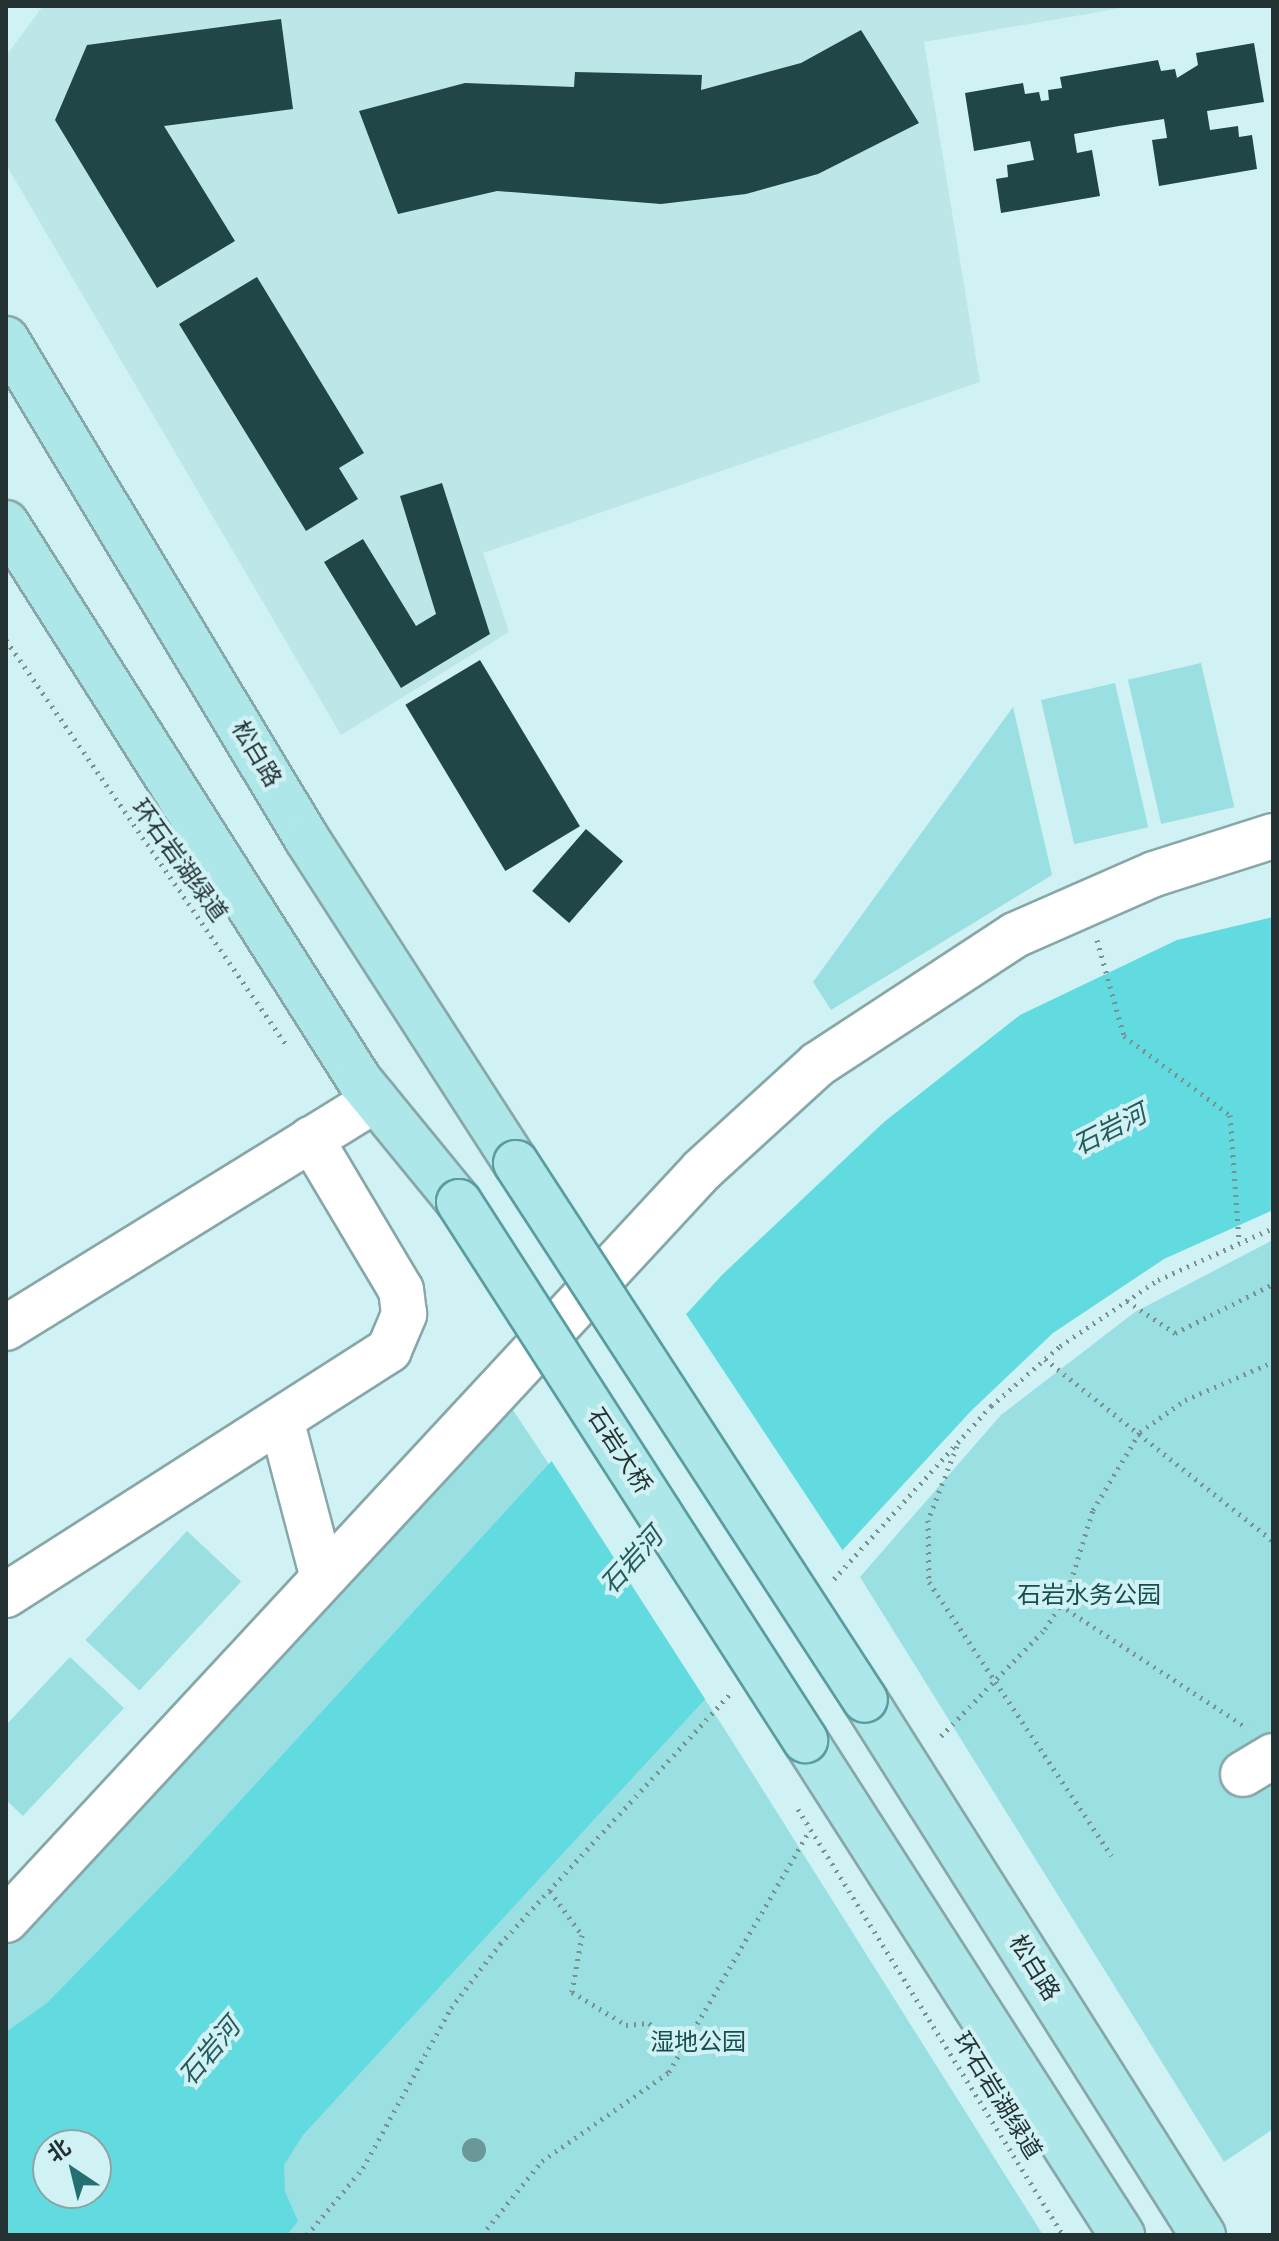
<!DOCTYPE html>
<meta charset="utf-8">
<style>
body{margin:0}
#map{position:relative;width:1279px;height:2241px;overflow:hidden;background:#d1f2f4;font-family:"Roboto Condensed","Noto Sans SC",sans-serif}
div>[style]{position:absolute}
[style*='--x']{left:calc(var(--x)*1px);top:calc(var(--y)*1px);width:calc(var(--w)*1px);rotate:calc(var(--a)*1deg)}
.built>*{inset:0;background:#bce6e7}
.green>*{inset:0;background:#9adfe2;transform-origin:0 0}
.water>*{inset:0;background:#61dbe0}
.pier>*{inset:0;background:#d1f2f4}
.building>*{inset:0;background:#204648;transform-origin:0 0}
.path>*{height:5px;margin-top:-2.5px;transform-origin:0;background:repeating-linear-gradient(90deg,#7a9192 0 2px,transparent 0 8px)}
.roads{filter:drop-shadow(2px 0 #87a7a8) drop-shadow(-2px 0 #87a7a8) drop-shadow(0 2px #87a7a8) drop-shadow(0 -2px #87a7a8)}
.minor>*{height:44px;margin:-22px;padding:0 22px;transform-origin:22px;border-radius:22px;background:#fff}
.major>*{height:44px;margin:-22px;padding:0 22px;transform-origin:22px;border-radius:22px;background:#ade7e9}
.bridges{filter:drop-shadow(2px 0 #5a9da0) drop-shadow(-2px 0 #5a9da0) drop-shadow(0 2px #5a9da0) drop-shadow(0 -2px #5a9da0)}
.major-bridge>*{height:44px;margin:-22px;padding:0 22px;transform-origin:22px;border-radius:22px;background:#ade7e9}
.trees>*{width:24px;height:24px;margin:-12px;border-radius:50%;background:#6b9799}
span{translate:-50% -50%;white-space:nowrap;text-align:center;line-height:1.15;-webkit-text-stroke:8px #d1f2f4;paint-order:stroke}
.street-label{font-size:24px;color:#253233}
.park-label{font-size:24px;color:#174d4f}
.water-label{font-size:26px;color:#255a5c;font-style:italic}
.frame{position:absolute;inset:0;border:8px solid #253233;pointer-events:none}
.north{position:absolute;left:32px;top:2129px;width:80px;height:80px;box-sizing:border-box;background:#d1f2f4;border:2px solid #8ca5a7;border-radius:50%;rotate:325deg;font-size:22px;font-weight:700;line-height:32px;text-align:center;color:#253233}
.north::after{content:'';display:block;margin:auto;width:28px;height:36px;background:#246f72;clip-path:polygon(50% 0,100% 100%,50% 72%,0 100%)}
</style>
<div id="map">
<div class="built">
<div style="clip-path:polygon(43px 6px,1133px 6px,924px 42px,980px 382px,483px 553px,509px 632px,341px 735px,8px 168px,6px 56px)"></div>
</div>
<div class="green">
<div style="left:1201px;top:663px;width:148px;height:75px;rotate:77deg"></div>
<div style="left:1115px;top:683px;width:148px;height:76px;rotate:77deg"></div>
<div style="clip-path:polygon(1013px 707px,1052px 875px,831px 1010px,813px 982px)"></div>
<div style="clip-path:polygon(1273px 1240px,1273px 2129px,1224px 2162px,860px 1577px,1001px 1415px,1135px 1312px)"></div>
<div style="clip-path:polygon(evenodd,503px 1395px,722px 1725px,1043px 2235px,6px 2235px,6px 1947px,503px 1395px,48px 2145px,96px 2145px,96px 2193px,48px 2193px,48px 2145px)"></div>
<div style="left:187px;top:1531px;width:74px;height:149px;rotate:43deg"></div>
<div style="clip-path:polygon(70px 1657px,124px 1708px,23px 1816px,6px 1800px,6px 1725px)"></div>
</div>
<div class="water">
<div style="clip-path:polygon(evenodd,1273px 917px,1273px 1210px,1164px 1259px,1053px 1333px,971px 1411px,303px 2135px,284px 2165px,285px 2192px,298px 2221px,287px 2235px,6px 2235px,6px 2032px,47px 2003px,175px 1872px,722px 1275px,884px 1122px,1020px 1015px,1177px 940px,1273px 917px,48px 2145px,96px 2145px,96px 2193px,48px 2193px,48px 2145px)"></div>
</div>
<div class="pier">
<div style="clip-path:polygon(684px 1311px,845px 1554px,707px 1702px,549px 1457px)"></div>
</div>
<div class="building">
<div style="clip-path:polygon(281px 19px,293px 109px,164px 126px,235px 241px,157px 288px,55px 120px,87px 45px)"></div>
<div style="clip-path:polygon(861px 30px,919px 123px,818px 174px,746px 194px,661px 204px,497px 191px,398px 214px,359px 111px,465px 83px,574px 87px,575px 72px,702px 75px,701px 90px,801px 63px)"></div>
<div style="clip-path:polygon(1254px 43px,1264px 102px,1207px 111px,1210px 130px,1238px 126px,1239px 137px,1252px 135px,1257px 169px,1159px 186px,1152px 140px,1167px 138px,1164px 119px,1119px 126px,1074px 134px,1077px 153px,1092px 150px,1100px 196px,1001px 213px,996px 179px,1008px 177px,1007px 165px,1034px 160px,1030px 141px,974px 151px,965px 93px,1023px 83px,1025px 94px,1039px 92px,1041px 101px,1049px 100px,1048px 90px,1062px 88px,1060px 77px,1158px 60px,1161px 71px,1175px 69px,1177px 78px,1198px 65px,1196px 53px)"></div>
<div style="clip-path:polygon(257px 277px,364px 453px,339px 468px,358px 499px,306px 531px,179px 324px)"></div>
<div style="clip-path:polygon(442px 483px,490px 634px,401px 688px,324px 562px,363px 539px,416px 626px,436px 614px,400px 496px)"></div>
<div style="left:480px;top:660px;width:194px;height:87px;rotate:59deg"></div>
<div style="left:586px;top:829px;width:49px;height:82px;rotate:41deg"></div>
</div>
<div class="path">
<div style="--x:6;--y:640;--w:495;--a:55.3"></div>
<div style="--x:1097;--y:940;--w:100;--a:74.3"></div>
<div style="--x:1124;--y:1036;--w:132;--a:36.7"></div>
<div style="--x:1230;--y:1115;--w:126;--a:85.9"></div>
<div style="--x:1127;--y:1301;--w:58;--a:33.7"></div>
<div style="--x:1175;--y:1333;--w:110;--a:-26.6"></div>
<div style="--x:1045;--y:1359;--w:292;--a:38.6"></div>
<div style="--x:957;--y:1446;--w:79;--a:111.4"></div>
<div style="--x:928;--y:1520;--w:62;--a:89.1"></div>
<div style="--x:929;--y:1582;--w:329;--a:56.3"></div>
<div style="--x:834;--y:1579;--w:234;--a:-47.8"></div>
<div style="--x:991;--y:1406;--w:91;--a:-41"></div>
<div style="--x:1060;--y:1346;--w:118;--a:-34"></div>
<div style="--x:1158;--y:1280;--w:126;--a:-24.3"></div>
<div style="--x:1060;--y:1605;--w:224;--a:33.3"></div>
<div style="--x:941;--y:1736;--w:149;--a:-45.8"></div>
<div style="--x:1045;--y:1629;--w:38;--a:-57"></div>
<div style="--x:1066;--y:1597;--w:91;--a:-72.8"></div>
<div style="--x:1093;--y:1510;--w:91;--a:-58.9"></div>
<div style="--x:1140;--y:1432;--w:55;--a:-35.4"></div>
<div style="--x:1185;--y:1400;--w:96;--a:-23.4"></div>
<div style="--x:798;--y:1809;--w:502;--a:58.12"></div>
<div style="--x:550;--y:1891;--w:54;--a:54"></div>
<div style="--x:582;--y:1935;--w:58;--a:100"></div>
<div style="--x:572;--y:1992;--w:63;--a:31.4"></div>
<div style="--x:626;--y:2025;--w:23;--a:-5"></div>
<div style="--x:649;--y:2023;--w:45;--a:40.5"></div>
<div style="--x:307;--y:2235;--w:87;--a:-50.1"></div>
<div style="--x:363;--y:2168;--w:183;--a:-61.2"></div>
<div style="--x:451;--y:2008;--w:81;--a:-52.6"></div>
<div style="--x:500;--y:1944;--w:341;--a:-47.4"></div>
<div style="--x:482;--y:2235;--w:95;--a:-51"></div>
<div style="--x:542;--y:2161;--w:155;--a:-35"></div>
<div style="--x:669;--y:2072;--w:280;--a:-59.8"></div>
</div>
<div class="roads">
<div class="minor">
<div style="--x:6;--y:1328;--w:434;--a:-31.7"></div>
<div style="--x:282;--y:1423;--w:156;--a:75.2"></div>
<div style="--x:6;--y:1595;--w:455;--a:-32.6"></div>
<div style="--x:389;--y:1350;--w:39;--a:-67"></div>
<div style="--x:404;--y:1314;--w:24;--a:-97"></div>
<div style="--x:401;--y:1290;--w:176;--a:-120.8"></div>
<div style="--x:1243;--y:1774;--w:35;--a:-31"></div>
<div style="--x:6;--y:1920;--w:1023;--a:-47.14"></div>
<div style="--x:702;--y:1170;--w:157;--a:-42.4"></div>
<div style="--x:818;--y:1064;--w:235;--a:-33.2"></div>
<div style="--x:1015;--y:935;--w:152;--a:-23.7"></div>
<div style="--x:1154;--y:874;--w:125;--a:-17.7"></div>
</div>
<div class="major">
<div style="--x:6;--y:339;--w:584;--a:58.95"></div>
<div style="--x:307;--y:839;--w:386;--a:57.2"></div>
<div style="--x:6;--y:523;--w:661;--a:57.61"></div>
<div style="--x:360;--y:1081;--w:156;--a:50.7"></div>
<div style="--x:865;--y:1700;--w:633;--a:57.72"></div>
<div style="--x:805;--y:1740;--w:588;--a:57.36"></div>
</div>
</div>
<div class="bridges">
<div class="major-bridge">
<div style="--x:516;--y:1163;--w:640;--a:56.98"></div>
<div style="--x:459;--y:1202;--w:640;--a:57.25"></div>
</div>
</div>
<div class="trees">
<div style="left:474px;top:2150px"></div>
</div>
<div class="street-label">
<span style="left:256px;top:754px;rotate:59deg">松白路</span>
<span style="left:179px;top:861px;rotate:54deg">环石岩湖绿道</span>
<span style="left:619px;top:1451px;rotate:57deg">石岩大桥</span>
<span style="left:1034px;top:1968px;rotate:58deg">松白路</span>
<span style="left:997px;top:2096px;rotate:58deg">环石岩湖绿道</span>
</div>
<div class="park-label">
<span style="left:1089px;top:1596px">石岩水务公园</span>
<span style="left:698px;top:2043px">湿地公园</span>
</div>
<div class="water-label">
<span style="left:1110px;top:1130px;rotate:-27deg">石岩河</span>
<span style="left:632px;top:1561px;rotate:-48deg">石岩河</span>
<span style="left:210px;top:2052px;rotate:-50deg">石岩河</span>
</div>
<div class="frame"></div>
<div class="north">北</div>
</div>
